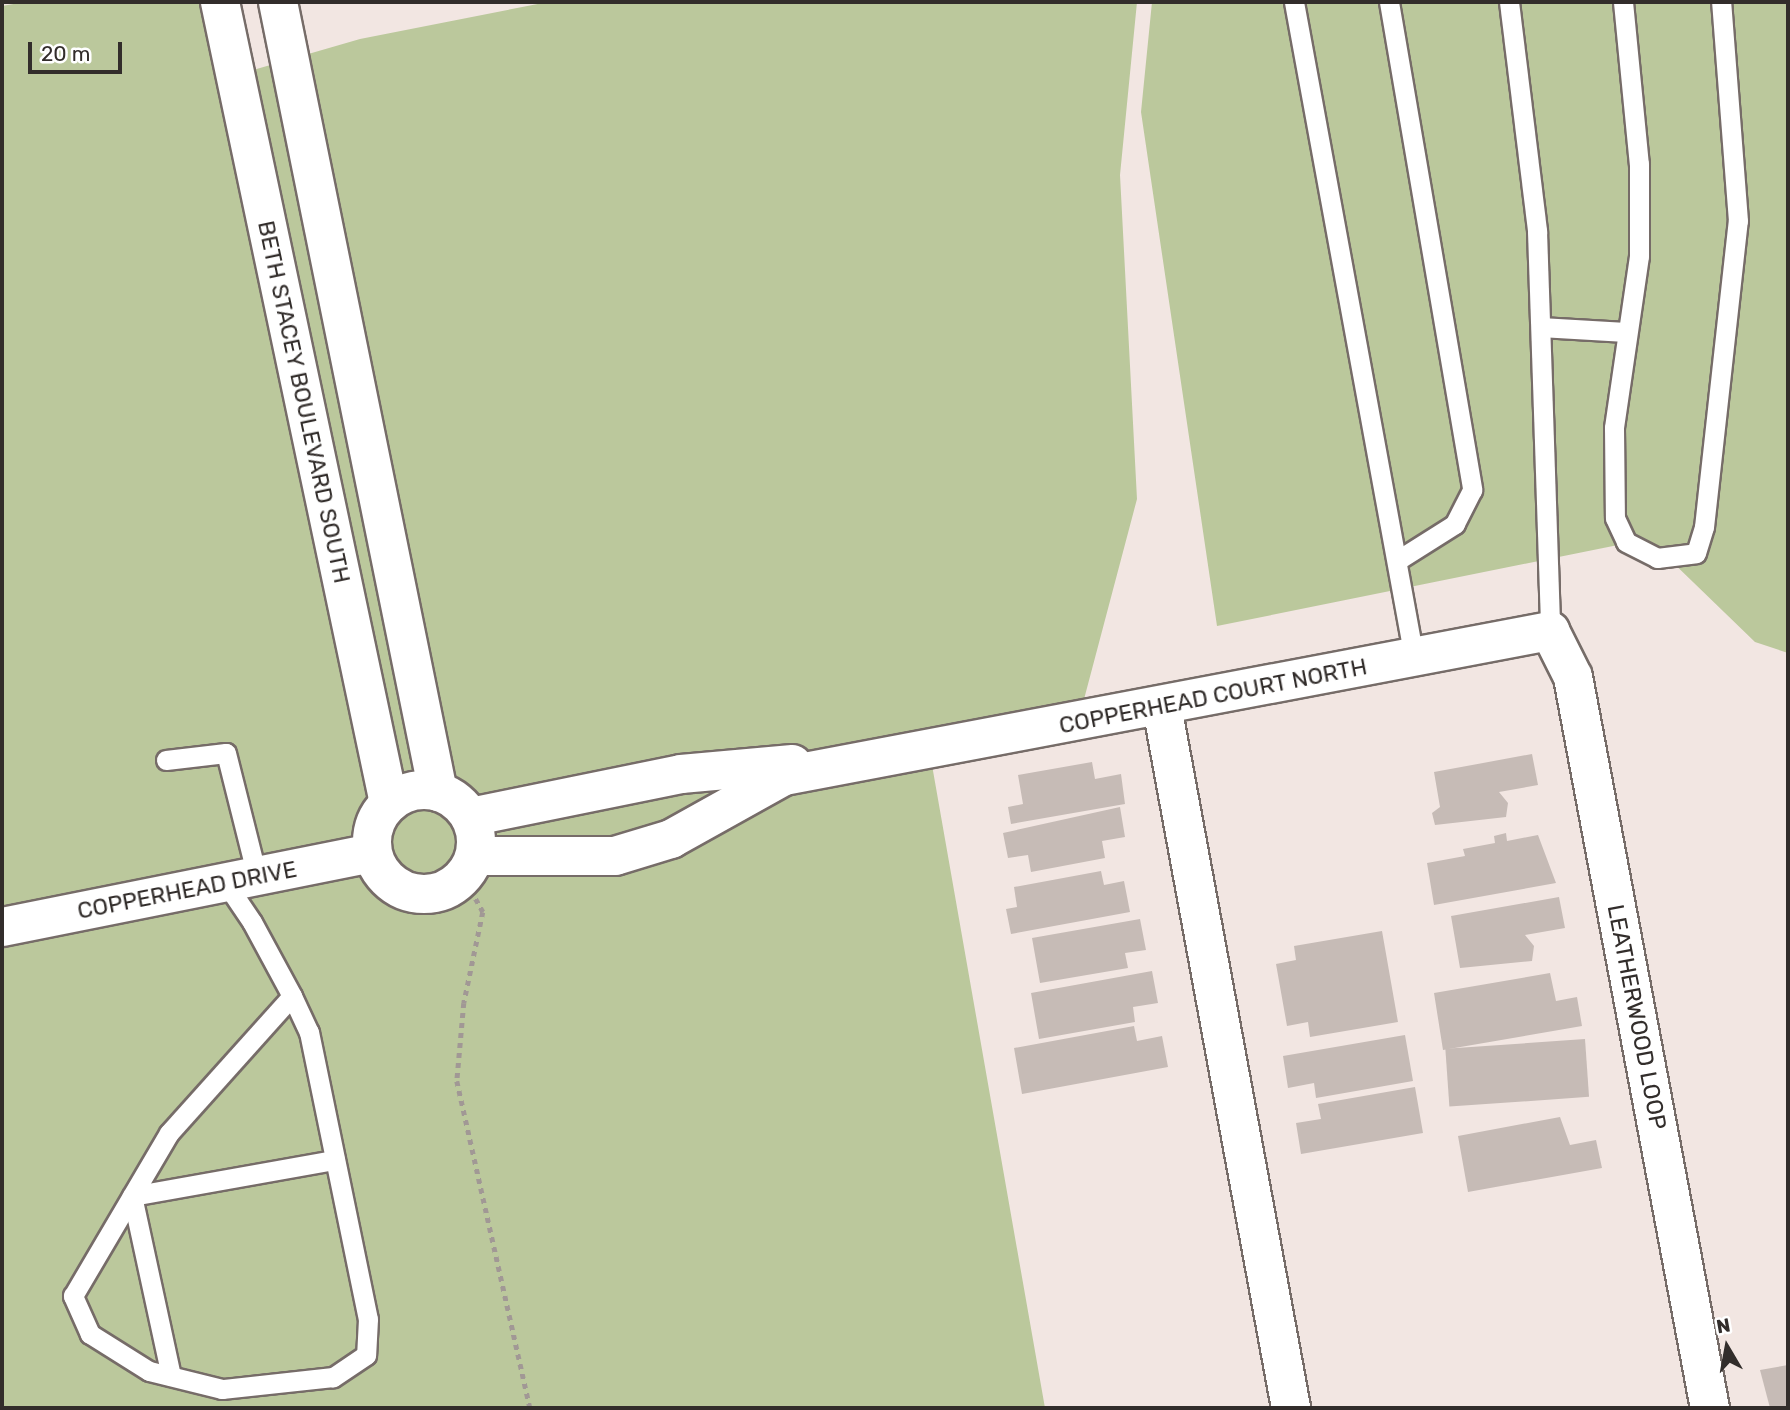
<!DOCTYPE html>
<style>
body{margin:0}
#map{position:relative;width:1790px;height:1410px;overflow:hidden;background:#f2e6e2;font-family:Rubik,sans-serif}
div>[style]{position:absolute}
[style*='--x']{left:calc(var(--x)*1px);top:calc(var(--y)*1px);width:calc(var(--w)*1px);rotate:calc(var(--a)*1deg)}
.green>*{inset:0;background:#bbc89c}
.building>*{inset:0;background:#c6bbb6;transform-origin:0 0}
.path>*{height:4.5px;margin-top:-2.25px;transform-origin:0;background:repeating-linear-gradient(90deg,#a19895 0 5px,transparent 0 10px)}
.roads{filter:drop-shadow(2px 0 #766c68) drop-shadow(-2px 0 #766c68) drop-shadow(0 2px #766c68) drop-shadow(0 -2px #766c68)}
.service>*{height:19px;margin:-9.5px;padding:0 9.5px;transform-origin:9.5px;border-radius:9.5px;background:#fff}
.minor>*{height:38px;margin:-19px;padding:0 19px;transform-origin:19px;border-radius:19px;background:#fff}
.minor>.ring{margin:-19px;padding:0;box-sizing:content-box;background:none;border:38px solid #fff;border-radius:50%}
span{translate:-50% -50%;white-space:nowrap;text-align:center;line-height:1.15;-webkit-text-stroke:5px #fff;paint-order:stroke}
.street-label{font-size:23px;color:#322d2b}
.frame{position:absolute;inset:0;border:4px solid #322d2b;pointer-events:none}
.north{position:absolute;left:1692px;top:1312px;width:70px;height:70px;-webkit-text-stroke:5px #fff;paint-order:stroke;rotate:350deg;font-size:19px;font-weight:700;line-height:28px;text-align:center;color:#322d2b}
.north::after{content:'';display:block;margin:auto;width:24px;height:32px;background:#322d2b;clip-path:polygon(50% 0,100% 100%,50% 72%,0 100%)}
.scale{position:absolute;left:28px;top:42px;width:94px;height:32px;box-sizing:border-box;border:4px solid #322d2b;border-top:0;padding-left:9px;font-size:21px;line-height:24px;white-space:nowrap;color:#322d2b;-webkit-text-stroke:5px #fff;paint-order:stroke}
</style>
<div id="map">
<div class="green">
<div style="clip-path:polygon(25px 2px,220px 2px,236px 75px,360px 39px,548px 2px,1137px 2px,1120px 175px,1137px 499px,1078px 722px,929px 748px,1045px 1408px,2px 1408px,2px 6px)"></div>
<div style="clip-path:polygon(1152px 2px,1788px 2px,1788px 653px,1755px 642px,1663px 553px,1623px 544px,1217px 626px,1141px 112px)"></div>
</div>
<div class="building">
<div style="clip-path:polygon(1532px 754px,1538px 785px,1499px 792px,1508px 803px,1506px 817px,1435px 825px,1432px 813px,1440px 807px,1434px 772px)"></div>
<div style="clip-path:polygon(1092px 762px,1095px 779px,1121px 774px,1125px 804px,1011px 824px,1008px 807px,1023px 804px,1018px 775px)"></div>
<div style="clip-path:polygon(1120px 807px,1125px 837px,1102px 841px,1105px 858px,1031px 872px,1028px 855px,1008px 858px,1003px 833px)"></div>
<div style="clip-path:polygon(1506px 833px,1507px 841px,1538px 835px,1556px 883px,1434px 905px,1427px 863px,1465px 856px,1463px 849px,1495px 843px,1494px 836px)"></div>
<div style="clip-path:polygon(1101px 871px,1104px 885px,1124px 881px,1130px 912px,1011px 934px,1006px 909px,1017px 907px,1014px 887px)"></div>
<div style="clip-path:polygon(1559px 897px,1565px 928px,1525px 935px,1534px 946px,1532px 961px,1460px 968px,1451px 916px)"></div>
<div style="clip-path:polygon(1140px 919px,1146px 950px,1125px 953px,1128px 968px,1040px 983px,1032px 938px)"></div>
<div style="clip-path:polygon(1382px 931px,1398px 1022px,1310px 1037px,1308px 1022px,1287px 1026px,1276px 964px,1296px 960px,1294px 946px)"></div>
<div style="clip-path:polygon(1152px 971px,1158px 1003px,1133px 1007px,1135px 1022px,1039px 1039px,1031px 993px)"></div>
<div style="clip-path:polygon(1550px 973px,1556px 1001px,1577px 997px,1582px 1026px,1443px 1050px,1434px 993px)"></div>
<div style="clip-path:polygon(1134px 1026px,1137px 1041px,1162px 1036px,1168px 1067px,1022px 1094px,1014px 1048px)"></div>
<div style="clip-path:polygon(1405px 1035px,1413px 1081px,1316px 1098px,1314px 1083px,1288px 1088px,1283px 1056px)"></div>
<div style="left:1585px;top:1039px;width:58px;height:140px;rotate:86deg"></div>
<div style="clip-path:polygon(1415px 1087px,1423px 1133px,1301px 1154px,1296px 1123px,1321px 1119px,1318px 1104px)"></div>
<div style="clip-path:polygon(1560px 1117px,1570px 1145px,1596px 1140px,1602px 1168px,1468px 1192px,1458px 1136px)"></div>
<div style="clip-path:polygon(1788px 1365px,1788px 1408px,1770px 1408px,1760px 1370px)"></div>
</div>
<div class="path">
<div style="--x:471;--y:890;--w:25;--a:61"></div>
<div style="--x:483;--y:912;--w:93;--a:101.8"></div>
<div style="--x:464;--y:1003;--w:78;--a:95.1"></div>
<div style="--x:457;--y:1081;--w:335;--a:77.4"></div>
</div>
<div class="roads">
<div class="service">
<div style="--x:1294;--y:2;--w:667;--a:79.63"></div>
<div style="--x:1389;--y:2;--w:495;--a:80.3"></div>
<div style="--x:1472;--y:490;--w:38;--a:117"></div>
<div style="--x:1455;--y:524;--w:67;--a:147.7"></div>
<div style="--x:1509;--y:2;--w:231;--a:83"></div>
<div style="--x:1537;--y:231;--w:400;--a:88.1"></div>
<div style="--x:1623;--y:2;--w:163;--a:84.4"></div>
<div style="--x:1639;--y:164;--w:92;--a:90"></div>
<div style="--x:1639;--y:256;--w:174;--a:98.3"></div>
<div style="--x:1614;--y:428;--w:90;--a:89.4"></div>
<div style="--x:1615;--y:518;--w:26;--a:65"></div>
<div style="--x:1626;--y:542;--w:35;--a:27"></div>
<div style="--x:1657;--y:558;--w:39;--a:-7"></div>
<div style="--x:1696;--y:553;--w:27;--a:-73"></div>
<div style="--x:1704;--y:527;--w:308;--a:-83.7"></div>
<div style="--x:1738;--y:221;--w:220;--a:-94.4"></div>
<div style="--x:1541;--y:327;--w:84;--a:3.4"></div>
<div style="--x:166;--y:760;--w:60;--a:-6.7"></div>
<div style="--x:226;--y:753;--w:127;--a:75.9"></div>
<div style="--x:225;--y:882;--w:48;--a:56"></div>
<div style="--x:252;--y:922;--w:84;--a:61.6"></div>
<div style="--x:292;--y:996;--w:40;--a:65"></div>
<div style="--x:309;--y:1032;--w:293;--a:78.4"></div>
<div style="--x:368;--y:1319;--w:36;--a:93"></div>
<div style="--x:366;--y:1355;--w:40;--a:146"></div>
<div style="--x:333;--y:1377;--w:112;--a:173.8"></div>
<div style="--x:222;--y:1389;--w:75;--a:-166.1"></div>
<div style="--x:149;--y:1371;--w:70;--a:-147.9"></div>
<div style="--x:90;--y:1334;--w:42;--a:-114.1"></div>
<div style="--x:73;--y:1296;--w:189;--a:-59.5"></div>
<div style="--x:169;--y:1133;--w:184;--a:-48.1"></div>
<div style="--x:171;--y:1376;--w:184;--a:-102.2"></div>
<div style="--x:132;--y:1196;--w:206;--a:-10.1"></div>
</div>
<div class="minor">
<div style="--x:220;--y:2;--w:819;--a:78.09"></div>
<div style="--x:278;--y:2;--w:806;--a:78.55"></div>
<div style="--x:1162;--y:707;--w:713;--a:79.57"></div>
<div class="ring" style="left:372px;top:790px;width:66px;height:66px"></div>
<div style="--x:470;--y:817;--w:215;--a:-11.5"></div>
<div style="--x:681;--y:774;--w:112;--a:-5.1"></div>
<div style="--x:475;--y:856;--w:140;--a:0"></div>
<div style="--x:615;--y:856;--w:59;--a:-16.9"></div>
<div style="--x:671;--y:839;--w:129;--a:-29.1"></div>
<div style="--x:784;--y:776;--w:780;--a:-10.72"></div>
<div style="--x:1550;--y:631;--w:51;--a:63.4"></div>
<div style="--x:1573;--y:677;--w:744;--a:79.39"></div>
<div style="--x:2;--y:927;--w:377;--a:-11.3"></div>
</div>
</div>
<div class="street-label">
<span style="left:304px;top:402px;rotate:78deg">BETH STACEY BOULEVARD SOUTH</span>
<span style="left:1213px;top:696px;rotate:-11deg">COPPERHEAD COURT NORTH</span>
<span style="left:187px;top:890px;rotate:-11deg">COPPERHEAD DRIVE</span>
<span style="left:1637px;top:1017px;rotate:79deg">LEATHERWOOD LOOP</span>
</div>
<div class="frame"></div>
<div class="north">N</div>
<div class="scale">20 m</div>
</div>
